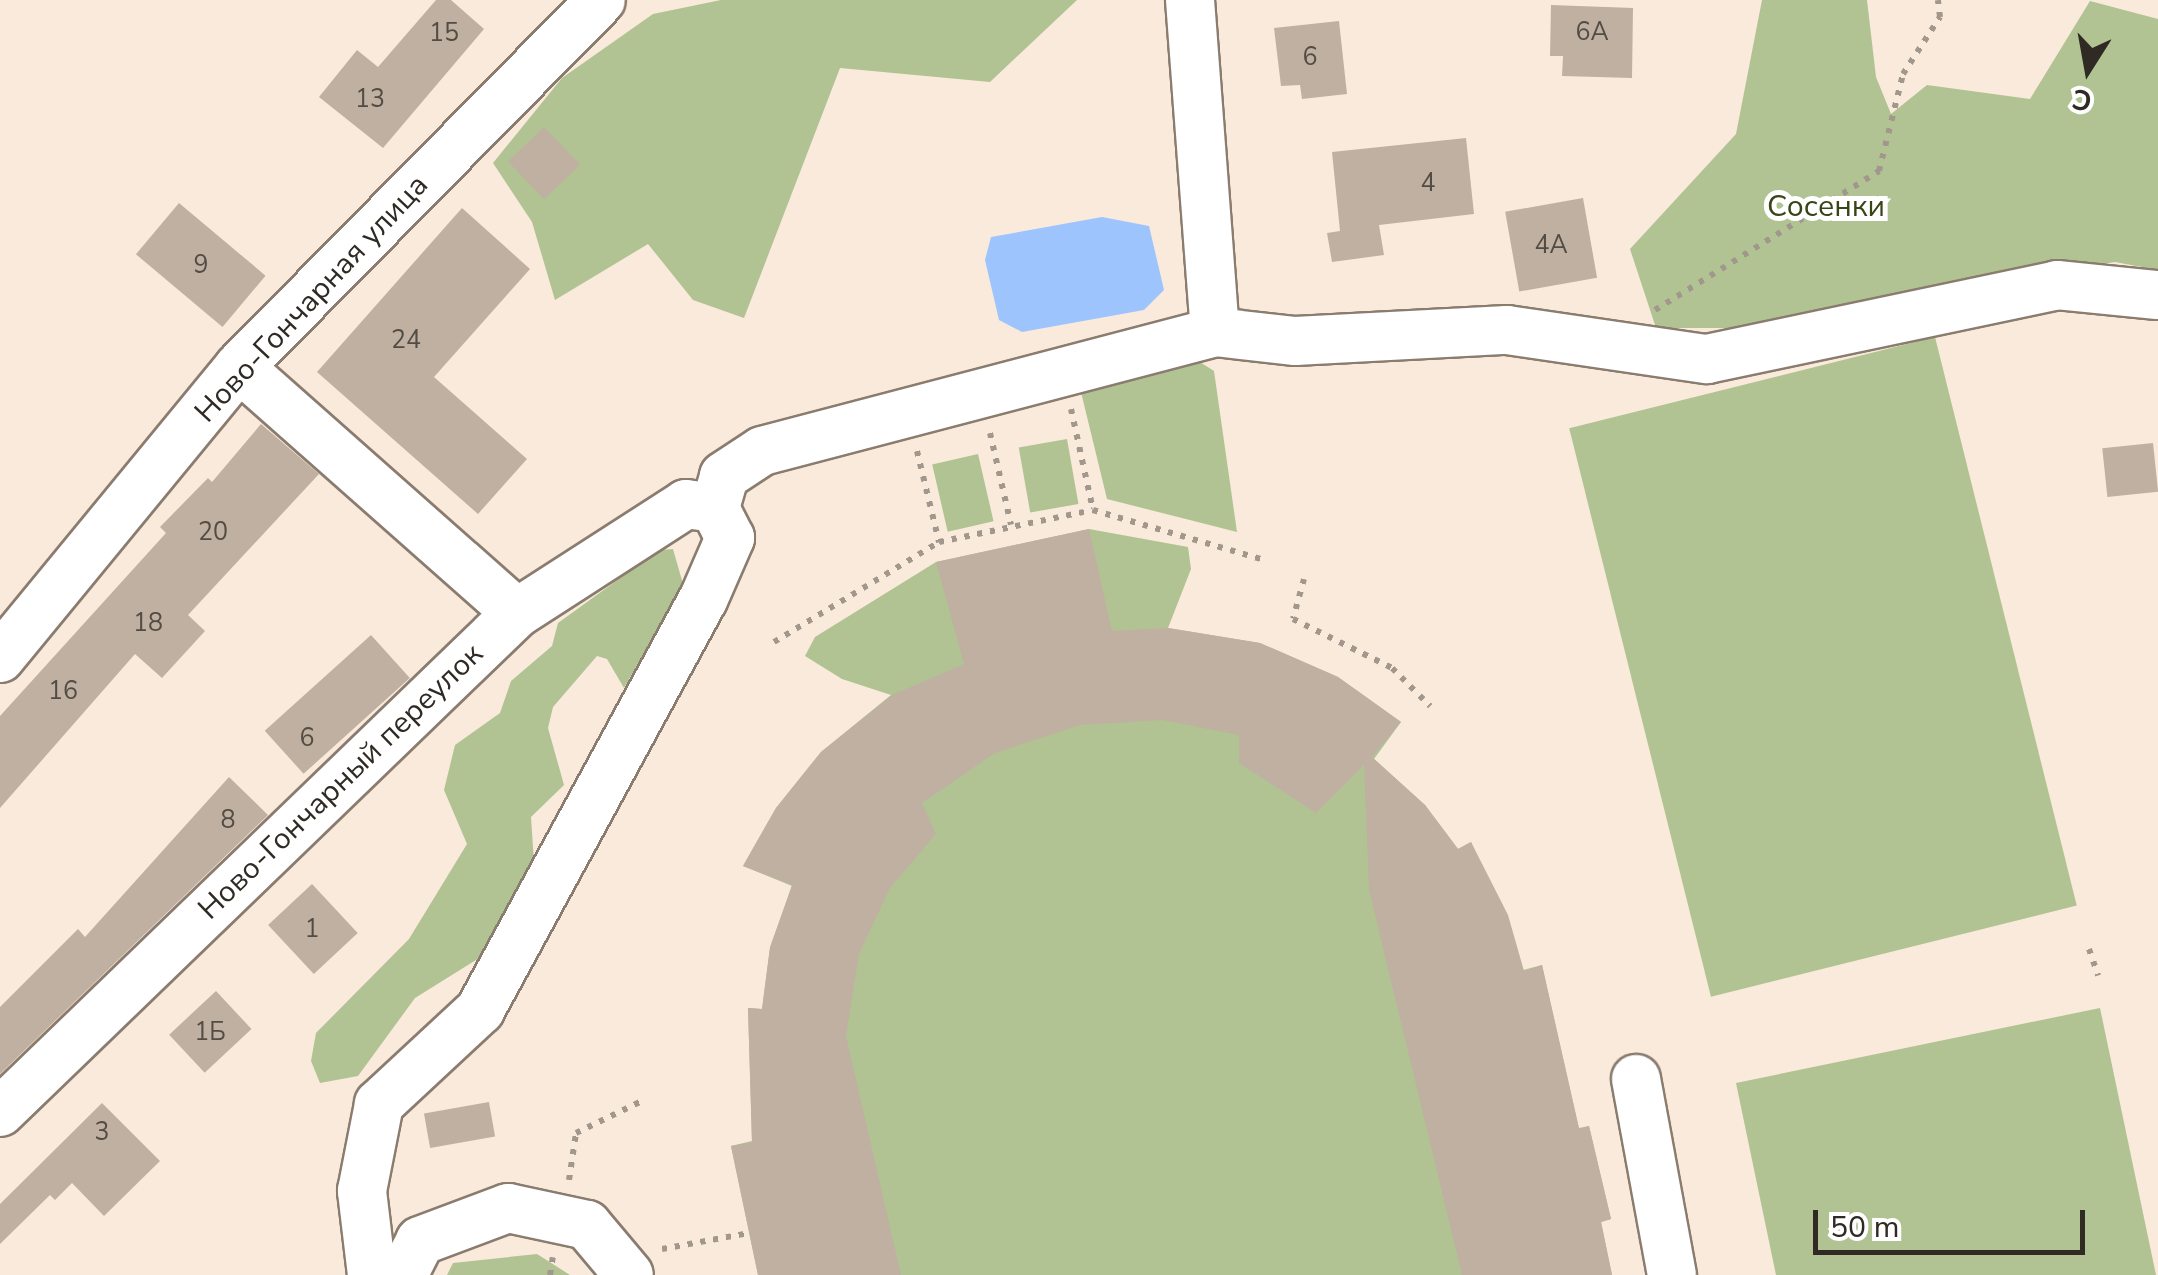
<!DOCTYPE html>
<meta charset="utf-8">
<style>
body{margin:0}
#map{position:relative;width:2158px;height:1275px;overflow:hidden;background:#f9eadb;font-family:"Nunito Sans",sans-serif}
div>[style]{position:absolute}
[style*='--x']{left:calc(var(--x)*1px);top:calc(var(--y)*1px);width:calc(var(--w)*1px);rotate:calc(var(--a)*1deg)}
.green>*{inset:0;background:#b1c392;transform-origin:0 0}
.water>*{inset:0;background:#9ec4fe}
.building>*{inset:0;background:#bfb0a2;transform-origin:0 0}
.path>*{height:6px;margin-top:-3px;transform-origin:0;background:repeating-linear-gradient(90deg,#a2978c 0 5px,transparent 0 13px)}
.roads{filter:drop-shadow(2px 0 #8a7c6f) drop-shadow(-2px 0 #8a7c6f) drop-shadow(0 2px #8a7c6f) drop-shadow(0 -2px #8a7c6f)}
.minor>*{height:48px;margin:-24px;padding:0 24px;transform-origin:24px;border-radius:24px;background:#fff}
span{translate:-50% -50%;white-space:nowrap;text-align:center;line-height:1.15;-webkit-text-stroke:10px #fff;paint-order:stroke}
.number-label{font-size:25px;color:#534c44}
.number-label span{-webkit-text-stroke-width:0}
.park-label{font-size:30px;color:#384617}
.street-label{font-size:30px;color:#2f2a24}
.north{position:absolute;left:2038px;top:20px;width:100px;height:100px;-webkit-text-stroke:8px #fff;paint-order:stroke;rotate:191deg;font-size:28px;font-weight:700;line-height:40px;text-align:center;color:#2f2a24}
.north::after{content:'';display:block;margin:auto;width:35px;height:45px;background:#2f2a24;clip-path:polygon(50% 0,100% 100%,50% 72%,0 100%)}
.scale{position:absolute;left:1813px;top:1210px;width:272px;height:45px;box-sizing:border-box;border:5px solid #2f2a24;border-top:0;padding-left:12px;font-size:30px;line-height:35px;white-space:nowrap;color:#2f2a24;-webkit-text-stroke:8px #fff;paint-order:stroke}
</style>
<div id="map">
<div class="green">
<div style="clip-path:polygon(721px 0,1077px 0,990px 82px,840px 68px,744px 318px,693px 300px,648px 244px,555px 300px,532px 222px,493px 163px,562px 78px,653px 14px)"></div>
<div style="clip-path:polygon(1762px 0,1867px 0,1876px 77px,1891px 114px,1927px 85px,2030px 99px,2090px 1px,2158px 19px,2158px 270px,2115px 262px,1983px 283px,1811px 328px,1656px 328px,1630px 249px,1736px 134px)"></div>
<div style="left:1935px;top:337px;width:586px;height:377px;rotate:76deg"></div>
<div style="clip-path:polygon(1192px 357px,1214px 371px,1237px 532px,1107px 499px,1080px 388px)"></div>
<div style="left:1067px;top:439px;width:66px;height:49px;rotate:80deg"></div>
<div style="left:978px;top:454px;width:69px;height:47px;rotate:77deg"></div>
<div style="clip-path:polygon(1089px 529px,1188px 547px,1191px 569px,1168px 628px,1260px 643px,1338px 677px,1401px 722px,1374px 759px,1425px 805px,1458px 849px,1471px 842px,1523px 970px,1542px 965px,1579px 1128px,1589px 1126px,1611px 1219px,1601px 1222px,1612px 1275px,758px 1275px,731px 1146px,752px 1141px,748px 1008px,762px 1009px,770px 947px,792px 886px,743px 866px,776px 808px,821px 752px,891px 695px,842px 679px,805px 656px,815px 637px,936px 562px)"></div>
<div style="clip-path:polygon(673px 549px,683px 584px,624px 688px,607px 659px,597px 656px,553px 707px,548px 728px,564px 785px,531px 817px,535px 877px,509px 902px,500px 945px,415px 998px,358px 1076px,320px 1083px,311px 1061px,316px 1033px,409px 939px,467px 844px,444px 790px,455px 745px,500px 713px,511px 681px,552px 646px,558px 623px,659px 550px)"></div>
<div style="clip-path:polygon(2100px 1008px,2156px 1275px,1776px 1275px,1736px 1083px)"></div>
<div style="clip-path:polygon(537px 1254px,570px 1275px,447px 1275px,453px 1263px)"></div>
</div>
<div class="water">
<div style="clip-path:polygon(1102px 217px,1149px 226px,1164px 290px,1144px 310px,1022px 332px,999px 320px,985px 260px,991px 237px)"></div>
</div>
<div class="building">
<div style="clip-path:polygon(436px 0,451px 0,484px 29px,383px 148px,319px 97px,357px 50px,378px 67px)"></div>
<div style="clip-path:polygon(1551px 5px,1633px 8px,1632px 78px,1562px 76px,1563px 56px,1550px 56px)"></div>
<div style="clip-path:polygon(1339px 21px,1347px 94px,1302px 99px,1300px 85px,1281px 86px,1274px 28px)"></div>
<div style="left:544px;top:127px;width:52px;height:50px;rotate:46deg"></div>
<div style="clip-path:polygon(1466px 138px,1474px 214px,1379px 225px,1384px 255px,1332px 262px,1327px 233px,1340px 231px,1332px 152px)"></div>
<div style="left:1583px;top:198px;width:81px;height:79px;rotate:80deg"></div>
<div style="left:179px;top:203px;width:113px;height:67px;rotate:40deg"></div>
<div style="clip-path:polygon(462px 208px,530px 269px,434px 377px,527px 459px,478px 514px,317px 372px)"></div>
<div style="clip-path:polygon(261px 424px,319px 474px,188px 615px,205px 631px,162px 678px,135px 654px,0 808px,0 716px,166px 533px,160px 527px,208px 478px,212px 482px)"></div>
<div style="left:2153px;top:443px;width:49px;height:51px;rotate:84deg"></div>
<div style="clip-path:polygon(1089px 529px,1112px 631px,1168px 628px,1260px 643px,1338px 677px,1401px 722px,1372px 757px,1425px 805px,1458px 849px,1471px 842px,1508px 915px,1524px 971px,1542px 965px,1579px 1129px,1589px 1126px,1611px 1219px,1601px 1222px,1612px 1275px,1462px 1275px,1369px 890px,1364px 765px,1316px 813px,1239px 763px,1239px 735px,1162px 720px,1080px 725px,995px 753px,922px 803px,936px 834px,890px 888px,859px 954px,846px 1036px,901px 1275px,758px 1275px,731px 1146px,752px 1142px,748px 1008px,762px 1009px,770px 948px,792px 885px,743px 866px,776px 808px,821px 752px,892px 695px,964px 664px,936px 562px)"></div>
<div style="left:371px;top:635px;width:58px;height:143px;rotate:48deg"></div>
<div style="clip-path:polygon(229px 777px,268px 815px,0 1074px,0 1007px,78px 929px,85px 937px)"></div>
<div style="left:312px;top:884px;width:67px;height:60px;rotate:47deg"></div>
<div style="left:216px;top:991px;width:52px;height:64px;rotate:47deg"></div>
<div style="left:489px;top:1102px;width:35px;height:66px;rotate:80deg"></div>
<div style="clip-path:polygon(102px 1103px,160px 1161px,104px 1216px,72px 1183px,55px 1200px,50px 1195px,0 1244px,0 1204px)"></div>
</div>
<div class="path">
<div style="--x:1655;--y:310;--w:264;--a:-31.8"></div>
<div style="--x:1879;--y:171;--w:100;--a:-76.1"></div>
<div style="--x:1903;--y:74;--w:68;--a:-57"></div>
<div style="--x:1940;--y:17;--w:17;--a:-97"></div>
<div style="--x:1071;--y:409;--w:103;--a:77.7"></div>
<div style="--x:990;--y:433;--w:94;--a:77.1"></div>
<div style="--x:917;--y:451;--w:94;--a:76.4"></div>
<div style="--x:1304;--y:579;--w:41;--a:105.4"></div>
<div style="--x:1293;--y:619;--w:110;--a:26.3"></div>
<div style="--x:1392;--y:668;--w:54;--a:45"></div>
<div style="--x:774;--y:642;--w:193;--a:-31.2"></div>
<div style="--x:939;--y:542;--w:157;--a:-11.7"></div>
<div style="--x:1093;--y:510;--w:178;--a:16.3"></div>
<div style="--x:2089;--y:949;--w:28;--a:71"></div>
<div style="--x:569;--y:1180;--w:48;--a:-81.5"></div>
<div style="--x:576;--y:1133;--w:76;--a:-25.9"></div>
<div style="--x:662;--y:1249;--w:88;--a:-10.4"></div>
<div style="--x:550;--y:1275;--w:18;--a:-81"></div>
</div>
<div class="roads">
<div class="minor">
<div style="--x:1190;--y:0;--w:333;--a:85.7"></div>
<div style="--x:239;--y:367;--w:371;--a:41.5"></div>
<div style="--x:0;--y:658;--w:377;--a:-50.6"></div>
<div style="--x:239;--y:367;--w:515;--a:-45.39"></div>
<div style="--x:1636;--y:1079;--w:199;--a:79.6"></div>
<div style="--x:0;--y:1112;--w:719;--a:-43.99"></div>
<div style="--x:517;--y:613;--w:201;--a:-32.8"></div>
<div style="--x:686;--y:504;--w:29;--a:8"></div>
<div style="--x:372;--y:1275;--w:85;--a:-96.8"></div>
<div style="--x:362;--y:1191;--w:89;--a:-78.9"></div>
<div style="--x:379;--y:1104;--w:138;--a:-42.9"></div>
<div style="--x:480;--y:1010;--w:467;--a:-61.5"></div>
<div style="--x:703;--y:600;--w:68;--a:-66.5"></div>
<div style="--x:730;--y:538;--w:34;--a:-117"></div>
<div style="--x:715;--y:508;--w:33;--a:-74"></div>
<div style="--x:724;--y:476;--w:45;--a:-33.3"></div>
<div style="--x:762;--y:451;--w:468;--a:-14.7"></div>
<div style="--x:1215;--y:332;--w:81;--a:6.4"></div>
<div style="--x:1295;--y:341;--w:212;--a:-3"></div>
<div style="--x:1507;--y:330;--w:202;--a:8.3"></div>
<div style="--x:1707;--y:359;--w:358;--a:-11.9"></div>
<div style="--x:2057;--y:285;--w:101;--a:5.7"></div>
<div style="--x:403;--y:1275;--w:38;--a:-63"></div>
<div style="--x:420;--y:1241;--w:94;--a:-20.6"></div>
<div style="--x:508;--y:1208;--w:81;--a:12.1"></div>
<div style="--x:587;--y:1225;--w:65;--a:50"></div>
</div>
</div>
<div class="number-label">
<span style="left:1592px;top:32px">6А</span>
<span style="left:444px;top:33px">15</span>
<span style="left:1310px;top:57px">6</span>
<span style="left:370px;top:99px">13</span>
<span style="left:1428px;top:183px">4</span>
<span style="left:1551px;top:245px">4А</span>
<span style="left:201px;top:265px">9</span>
<span style="left:406px;top:340px">24</span>
<span style="left:213px;top:532px">20</span>
<span style="left:148px;top:623px">18</span>
<span style="left:63px;top:691px">16</span>
<span style="left:307px;top:738px">6</span>
<span style="left:228px;top:820px">8</span>
<span style="left:312px;top:929px">1</span>
<span style="left:210px;top:1032px">1Б</span>
<span style="left:102px;top:1132px">3</span>
</div>
<div class="park-label">
<span style="left:1826px;top:207px">Сосенки</span>
</div>
<div class="street-label">
<span style="left:312px;top:299px;rotate:-47deg">Ново-Гончарная улица</span>
<span style="left:341px;top:782px;rotate:-44deg">Ново-Гончарный переулок</span>
</div>
<div class="north">С</div>
<div class="scale">50 m</div>
</div>
